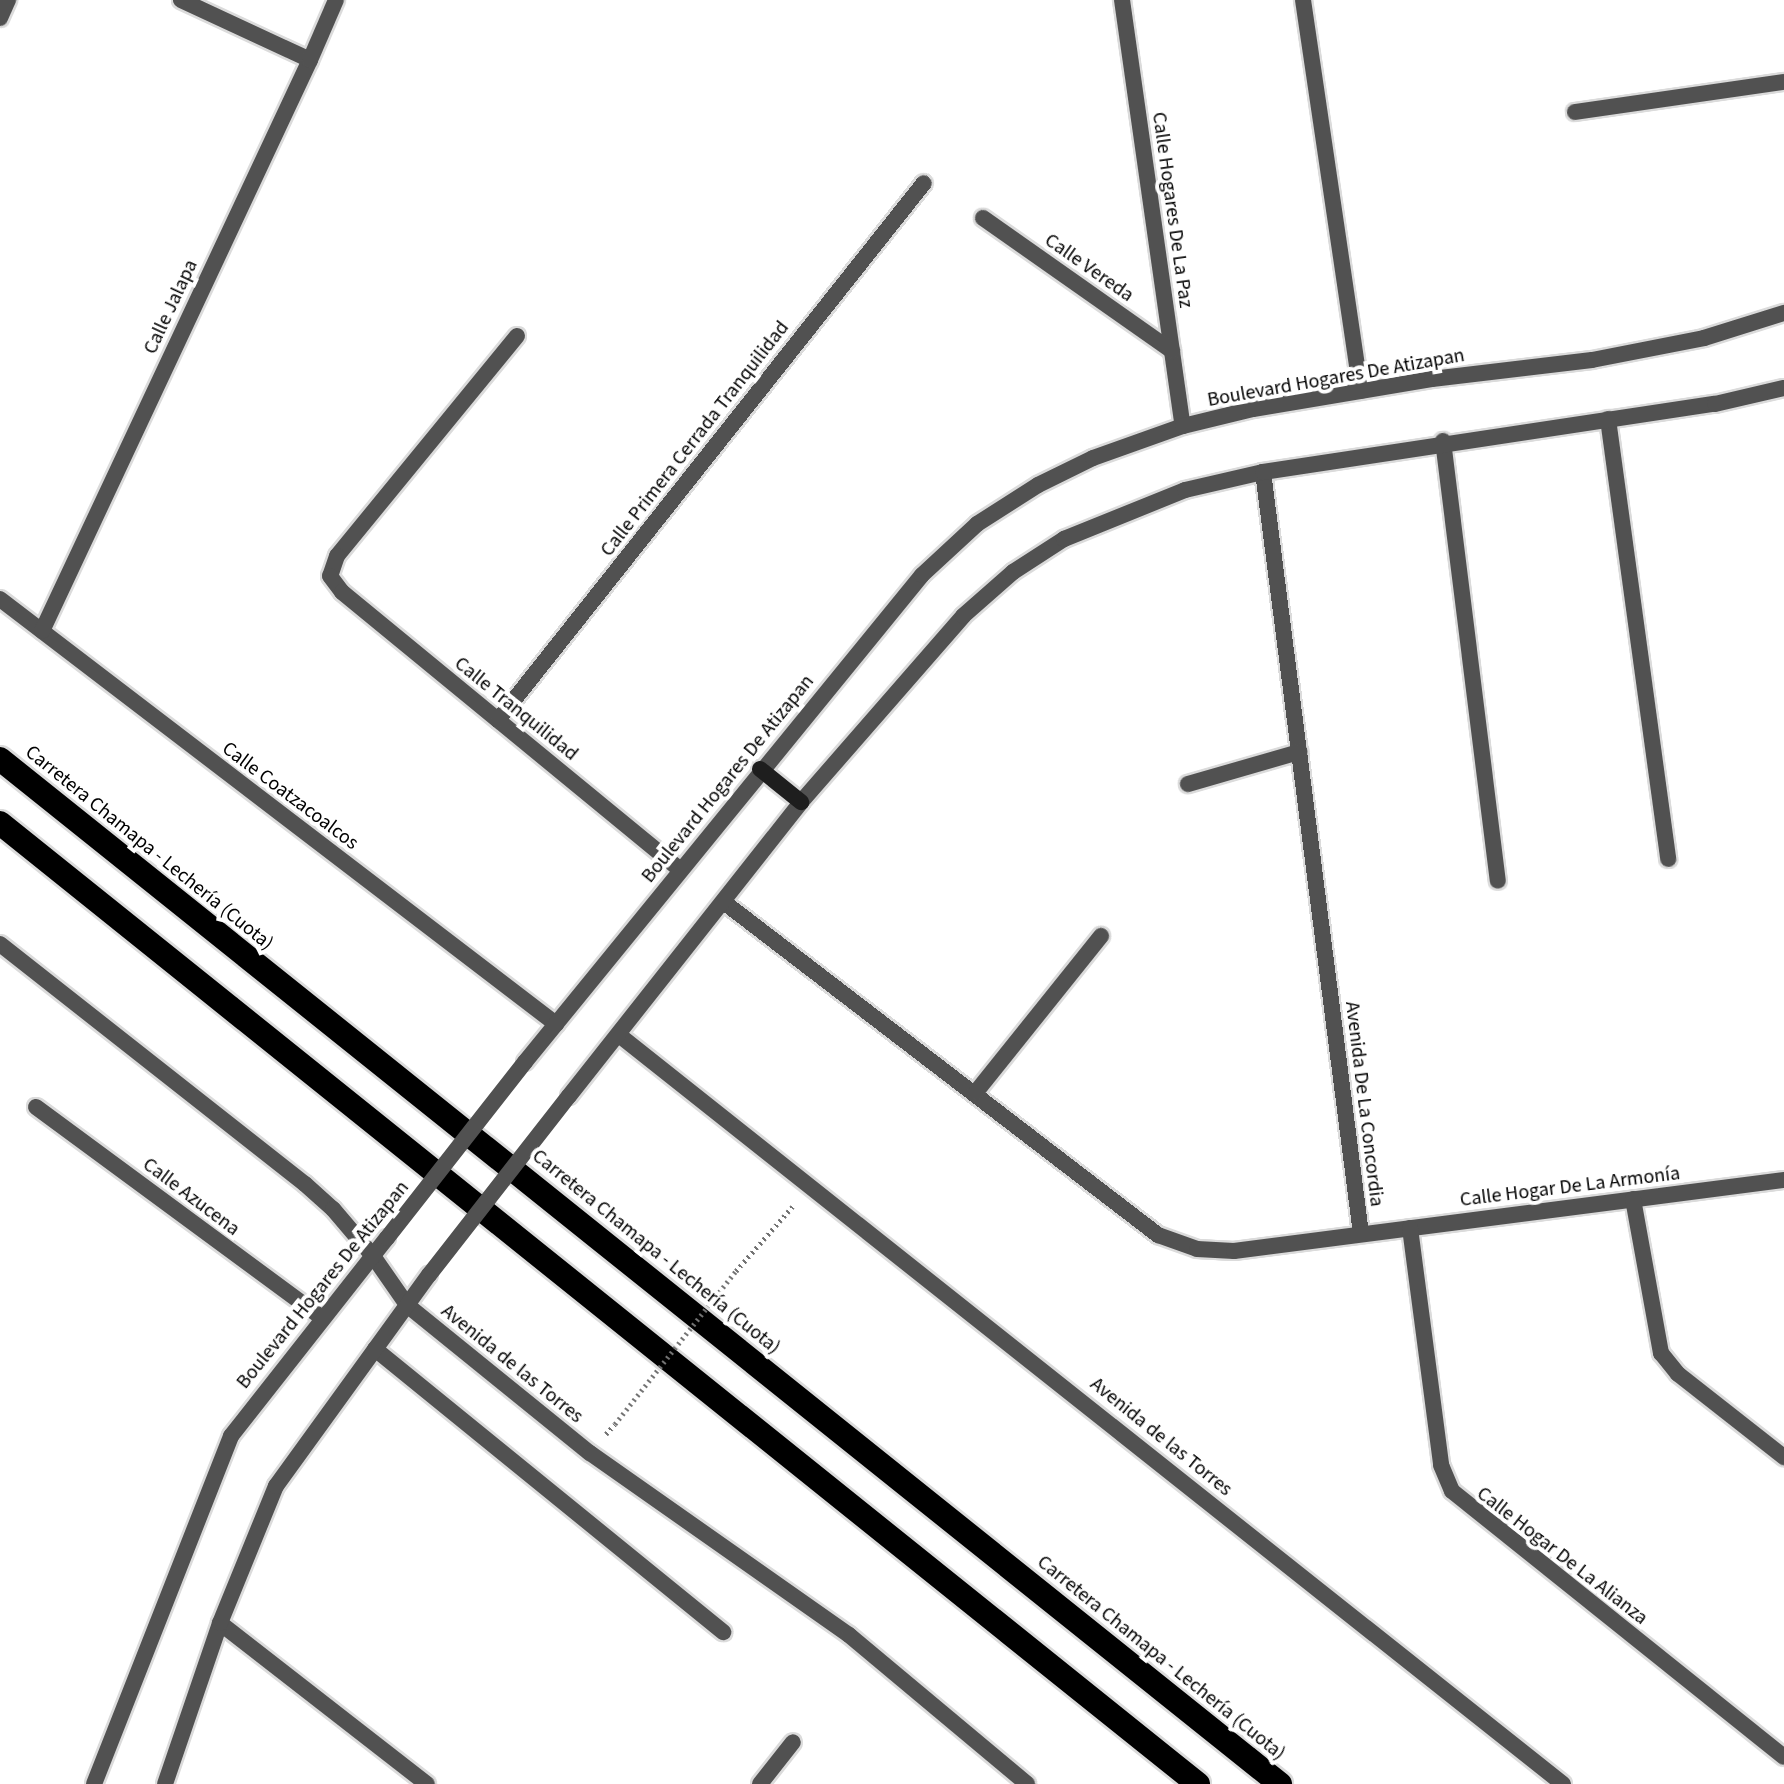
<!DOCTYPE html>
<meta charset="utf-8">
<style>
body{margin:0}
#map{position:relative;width:1784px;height:1784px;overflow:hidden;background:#fff;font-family:"Source Sans 3",sans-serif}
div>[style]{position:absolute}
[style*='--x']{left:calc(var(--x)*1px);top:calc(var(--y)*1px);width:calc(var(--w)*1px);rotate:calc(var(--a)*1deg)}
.path>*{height:5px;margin-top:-2.5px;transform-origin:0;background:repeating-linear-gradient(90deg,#737373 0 2px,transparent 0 6px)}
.roads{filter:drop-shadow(2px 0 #dbdbdb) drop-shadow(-2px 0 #dbdbdb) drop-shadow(0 2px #dbdbdb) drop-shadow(0 -2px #dbdbdb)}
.minor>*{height:16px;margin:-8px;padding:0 8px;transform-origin:8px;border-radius:8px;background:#515151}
.tertiary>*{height:16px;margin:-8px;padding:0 8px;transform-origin:8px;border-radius:8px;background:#515151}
.secondary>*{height:16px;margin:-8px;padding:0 8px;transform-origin:8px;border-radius:8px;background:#1e1e1e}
.motorway>*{height:24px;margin:-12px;padding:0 12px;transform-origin:12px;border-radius:12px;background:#000}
.path-bridge>*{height:5px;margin-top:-2.5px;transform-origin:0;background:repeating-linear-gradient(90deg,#737373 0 2px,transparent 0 6px)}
.tertiary-bridge>*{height:16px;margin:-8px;padding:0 8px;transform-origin:8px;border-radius:8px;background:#515151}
span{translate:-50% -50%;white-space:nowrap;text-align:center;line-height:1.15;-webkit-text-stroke:8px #fff;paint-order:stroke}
.street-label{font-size:20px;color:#000}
</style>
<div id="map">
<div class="path">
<div style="--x:736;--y:1271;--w:86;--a:-48.8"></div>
<div style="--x:606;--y:1434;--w:13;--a:-48"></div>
</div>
<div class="roads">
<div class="minor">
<div style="--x:1122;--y:0;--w:430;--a:81.9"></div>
<div style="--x:1303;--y:0;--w:395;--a:81.6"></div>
<div style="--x:1575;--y:112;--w:211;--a:-8.2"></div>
<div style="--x:983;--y:218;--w:231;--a:35.1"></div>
<div style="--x:517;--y:336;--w:284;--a:129.3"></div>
<div style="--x:337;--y:556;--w:21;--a:109"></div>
<div style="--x:330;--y:576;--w:20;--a:53"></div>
<div style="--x:342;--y:592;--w:438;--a:39.4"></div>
<div style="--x:1608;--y:419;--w:444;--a:82.2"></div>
<div style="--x:1443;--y:441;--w:443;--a:82.9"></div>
<div style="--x:1263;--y:472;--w:768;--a:82.67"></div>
<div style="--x:0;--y:599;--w:700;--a:37.39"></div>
<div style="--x:42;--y:631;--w:631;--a:-64.86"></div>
<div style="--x:498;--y:720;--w:685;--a:-51.58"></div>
<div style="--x:1188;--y:784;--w:116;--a:-16.1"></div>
<div style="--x:725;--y:903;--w:546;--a:37.48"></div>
<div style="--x:1158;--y:1235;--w:41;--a:19.7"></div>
<div style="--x:1197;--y:1249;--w:37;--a:3"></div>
<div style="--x:1234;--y:1251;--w:555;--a:-7.36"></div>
<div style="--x:619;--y:1035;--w:1205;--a:38.43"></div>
<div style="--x:976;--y:1092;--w:200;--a:-51.3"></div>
<div style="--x:36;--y:1107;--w:355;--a:36.4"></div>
<div style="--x:1633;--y:1199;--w:157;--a:79.7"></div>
<div style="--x:1661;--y:1353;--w:27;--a:51"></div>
<div style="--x:1678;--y:1374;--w:135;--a:38.1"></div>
<div style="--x:1410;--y:1228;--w:239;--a:82.5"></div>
<div style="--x:1441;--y:1465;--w:28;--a:67"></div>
<div style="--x:1452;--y:1491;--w:425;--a:38.7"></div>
<div style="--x:373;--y:1256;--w:60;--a:55.2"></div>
<div style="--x:407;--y:1305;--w:235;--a:39"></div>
<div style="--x:590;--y:1453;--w:317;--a:35.1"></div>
<div style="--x:849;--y:1635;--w:232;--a:39.9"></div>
<div style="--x:375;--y:1349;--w:449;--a:39.1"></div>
<div style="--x:220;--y:1623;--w:262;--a:37.9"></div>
<div style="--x:760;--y:1784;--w:53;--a:-51.8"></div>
</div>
<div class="tertiary">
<div style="--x:181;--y:0;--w:142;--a:24.9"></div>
<div style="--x:310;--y:60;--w:65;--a:-66.6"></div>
<div style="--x:0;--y:18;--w:20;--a:-66"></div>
<div style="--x:0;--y:944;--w:388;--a:38.2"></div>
<div style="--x:305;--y:1184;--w:38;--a:42"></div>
<div style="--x:333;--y:1209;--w:62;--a:49.6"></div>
<div style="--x:525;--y:1062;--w:628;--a:-50.81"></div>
<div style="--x:922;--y:575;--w:75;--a:-42.8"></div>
<div style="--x:977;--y:524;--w:72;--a:-32.6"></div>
<div style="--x:1038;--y:485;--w:61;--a:-26.1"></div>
<div style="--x:1093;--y:458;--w:96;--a:-19.6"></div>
<div style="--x:1183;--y:426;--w:72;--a:-13.7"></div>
<div style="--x:1253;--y:409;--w:181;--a:-9.5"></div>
<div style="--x:1432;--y:379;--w:161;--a:-6.8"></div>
<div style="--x:1592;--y:360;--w:114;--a:-11.1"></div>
<div style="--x:1704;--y:338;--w:84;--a:-17.4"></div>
<div style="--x:569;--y:1096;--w:375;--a:-51.7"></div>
<div style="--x:801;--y:802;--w:247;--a:-48.9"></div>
<div style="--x:963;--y:616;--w:67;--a:-41.3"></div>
<div style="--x:1013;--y:572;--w:61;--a:-32.9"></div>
<div style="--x:1064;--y:539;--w:131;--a:-22"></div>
<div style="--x:1185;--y:490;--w:80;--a:-13"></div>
<div style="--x:1263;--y:472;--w:457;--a:-8.6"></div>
<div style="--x:1715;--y:404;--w:71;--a:-13.1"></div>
<div style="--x:94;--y:1784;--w:374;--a:-68.5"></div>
<div style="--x:231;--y:1436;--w:252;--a:-51.8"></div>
<div style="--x:165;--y:1784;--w:170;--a:-71.1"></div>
<div style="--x:220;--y:1623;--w:148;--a:-67.8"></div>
<div style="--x:276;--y:1486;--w:261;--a:-54.1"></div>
</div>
<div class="secondary">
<div style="--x:760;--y:769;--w:53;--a:38.8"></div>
</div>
<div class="motorway">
<div style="--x:0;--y:759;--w:1640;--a:38.69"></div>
<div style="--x:0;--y:823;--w:1536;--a:38.74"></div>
</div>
</div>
<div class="path-bridge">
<div style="--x:615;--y:1424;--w:195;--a:-51.7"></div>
</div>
<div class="tertiary-bridge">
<div style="--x:387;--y:1238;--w:224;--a:-51.9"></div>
<div style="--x:429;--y:1275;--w:227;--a:-52"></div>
</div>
<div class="street-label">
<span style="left:1172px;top:210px;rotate:82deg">Calle Hogares De La Paz</span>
<span style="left:1089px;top:268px;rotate:35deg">Calle Vereda</span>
<span style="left:171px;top:307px;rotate:-65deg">Calle Jalapa</span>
<span style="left:1336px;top:378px;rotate:-10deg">Boulevard Hogares De Atizapan</span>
<span style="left:695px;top:439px;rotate:-52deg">Calle Primera Cerrada Tranquilidad</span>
<span style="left:516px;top:709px;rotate:39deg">Calle Tranquilidad</span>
<span style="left:728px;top:779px;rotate:-51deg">Boulevard Hogares De Atizapan</span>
<span style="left:290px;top:796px;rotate:37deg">Calle Coatzacoalcos</span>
<span style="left:149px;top:848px;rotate:39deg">Carretera Chamapa - Lechería (Cuota)</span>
<span style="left:1364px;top:1104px;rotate:83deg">Avenida De La Concordia</span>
<span style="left:1570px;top:1187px;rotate:-7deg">Calle Hogar De La Armonía</span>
<span style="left:191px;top:1197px;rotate:37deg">Calle Azucena</span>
<span style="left:656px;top:1252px;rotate:39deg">Carretera Chamapa - Lechería (Cuota)</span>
<span style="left:323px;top:1285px;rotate:-51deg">Boulevard Hogares De Atizapan</span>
<span style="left:512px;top:1364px;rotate:39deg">Avenida de las Torres</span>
<span style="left:1161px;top:1437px;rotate:39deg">Avenida de las Torres</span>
<span style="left:1562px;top:1556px;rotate:38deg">Calle Hogar De La Alianza</span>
<span style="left:1161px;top:1658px;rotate:39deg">Carretera Chamapa - Lechería (Cuota)</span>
</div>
</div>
